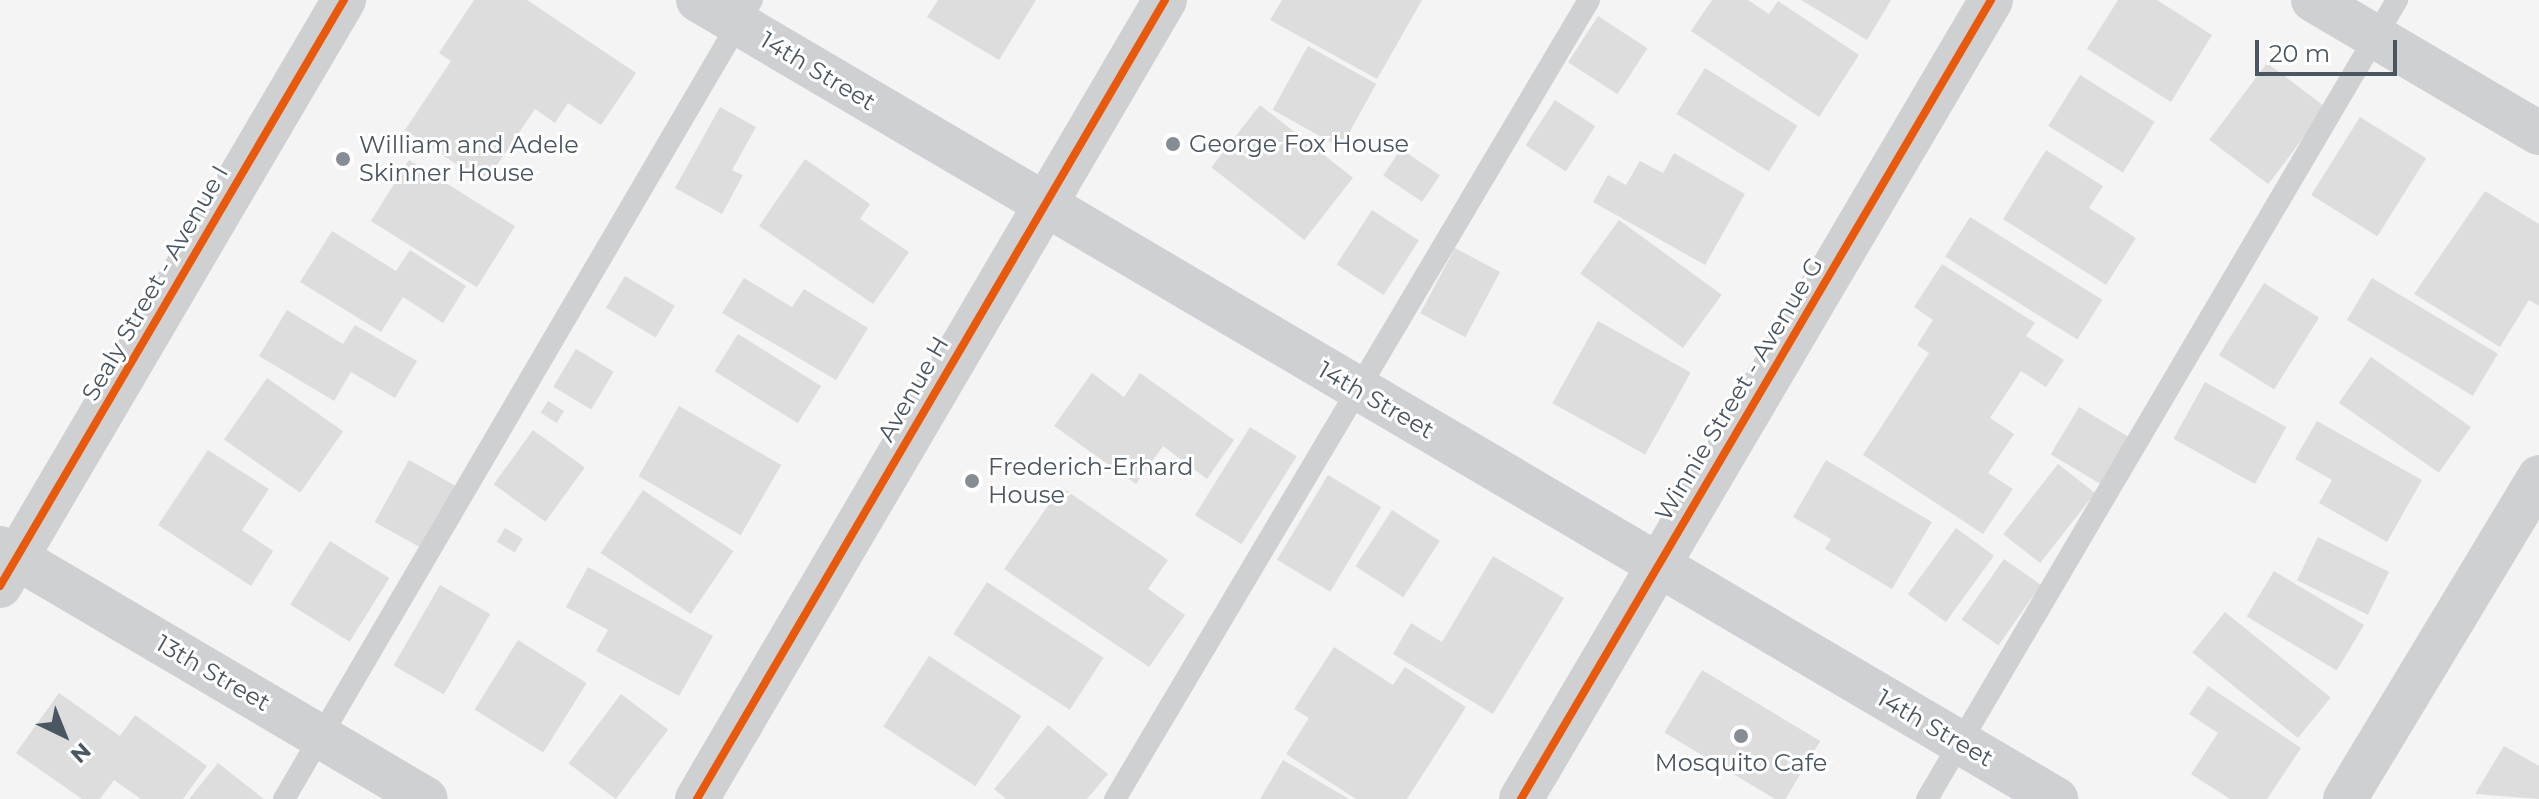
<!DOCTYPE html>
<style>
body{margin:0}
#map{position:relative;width:2539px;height:799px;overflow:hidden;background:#f4f4f4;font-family:Montserrat,sans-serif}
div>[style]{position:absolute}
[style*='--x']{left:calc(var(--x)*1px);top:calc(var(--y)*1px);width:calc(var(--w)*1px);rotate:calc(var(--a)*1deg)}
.building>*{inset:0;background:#ddddde;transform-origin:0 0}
.lane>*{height:22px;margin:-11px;padding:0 11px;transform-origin:11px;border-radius:11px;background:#ced0d2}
.street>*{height:44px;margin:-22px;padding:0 22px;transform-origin:22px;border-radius:22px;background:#ced0d2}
.secondary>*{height:44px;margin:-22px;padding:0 22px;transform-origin:22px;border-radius:22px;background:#ced0d4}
.cycleway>*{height:8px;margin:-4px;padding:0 4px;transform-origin:4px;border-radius:4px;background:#e8590c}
.dots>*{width:22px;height:22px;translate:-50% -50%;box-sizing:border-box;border:4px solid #fff;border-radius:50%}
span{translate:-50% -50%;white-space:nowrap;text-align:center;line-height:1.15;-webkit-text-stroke:6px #fff;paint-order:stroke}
.street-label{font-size:24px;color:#4a5661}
.poi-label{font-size:24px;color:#4a5661}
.left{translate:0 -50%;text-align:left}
.north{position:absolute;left:24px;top:695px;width:80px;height:80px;-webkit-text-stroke:6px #fff;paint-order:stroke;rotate:137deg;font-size:22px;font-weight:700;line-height:32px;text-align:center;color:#4a5661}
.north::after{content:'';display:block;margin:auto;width:28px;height:36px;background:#4a5661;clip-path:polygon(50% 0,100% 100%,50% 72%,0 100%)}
.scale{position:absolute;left:2255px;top:40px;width:142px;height:36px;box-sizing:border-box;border:4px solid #4a5661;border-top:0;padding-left:10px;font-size:24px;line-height:28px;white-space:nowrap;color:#4a5661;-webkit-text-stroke:6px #fff;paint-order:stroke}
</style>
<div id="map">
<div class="building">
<div style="clip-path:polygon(474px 0,527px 0,636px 73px,601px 125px,568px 103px,555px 123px,535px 109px,485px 183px,405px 130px,451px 61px,439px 53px)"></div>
<div style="clip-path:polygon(938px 0,1036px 0,999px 60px,927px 17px)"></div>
<div style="clip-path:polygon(1282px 0,1422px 0,1377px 79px,1270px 20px)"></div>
<div style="clip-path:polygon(1712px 0,1748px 0,1769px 14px,1778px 1px,1859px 55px,1819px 117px,1691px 31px)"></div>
<div style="clip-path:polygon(1801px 0,1891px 0,1867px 40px)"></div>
<div style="clip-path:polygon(2118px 0,2157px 0,2212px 35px,2171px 102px,2087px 49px)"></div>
<div style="left:1598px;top:16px;width:59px;height:55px;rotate:33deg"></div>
<div style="left:1308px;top:46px;width:78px;height:73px;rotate:29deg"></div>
<div style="left:2267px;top:63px;width:74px;height:96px;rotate:37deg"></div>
<div style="left:1705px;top:68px;width:109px;height:54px;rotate:32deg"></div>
<div style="left:2080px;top:75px;width:88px;height:60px;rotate:32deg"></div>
<div style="left:1555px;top:100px;width:48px;height:54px;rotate:33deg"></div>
<div style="left:1260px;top:105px;width:118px;height:79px;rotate:38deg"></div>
<div style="clip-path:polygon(720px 107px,756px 127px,732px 170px,743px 175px,722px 214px,675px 188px)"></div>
<div style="left:2360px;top:117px;width:78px;height:92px;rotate:32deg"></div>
<div style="left:1401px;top:149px;width:47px;height:32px;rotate:34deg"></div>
<div style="clip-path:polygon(2046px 150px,2103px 186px,2089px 208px,2136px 238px,2106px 285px,2003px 219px)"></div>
<div style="clip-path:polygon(1674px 153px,1745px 194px,1705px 265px,1593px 202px,1608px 175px,1626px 185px,1640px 161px,1663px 173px)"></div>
<div style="clip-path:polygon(805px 159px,870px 204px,860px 219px,909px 252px,873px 304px,759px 226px)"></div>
<div style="left:409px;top:160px;width:125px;height:72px;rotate:32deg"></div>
<div style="clip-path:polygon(2485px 191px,2539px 224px,2539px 306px,2529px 300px,2500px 347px,2414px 294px)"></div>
<div style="left:1372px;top:210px;width:56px;height:65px;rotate:33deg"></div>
<div style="left:1970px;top:217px;width:156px;height:47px;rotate:32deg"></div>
<div style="left:1619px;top:220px;width:127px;height:66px;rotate:36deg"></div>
<div style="clip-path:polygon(332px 231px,396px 271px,410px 250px,466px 286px,443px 323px,403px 297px,381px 332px,300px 282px)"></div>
<div style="left:1455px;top:248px;width:51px;height:74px;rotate:28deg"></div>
<div style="clip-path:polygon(1942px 264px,2035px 323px,2026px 336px,2064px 360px,2046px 387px,2021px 371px,1990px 418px,2014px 434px,1988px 473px,2013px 489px,1983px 534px,1863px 455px,1929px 353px,1917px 345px,1933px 320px,1914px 307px)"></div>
<div style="left:625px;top:276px;width:58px;height:37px;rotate:31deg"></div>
<div style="clip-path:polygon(744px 278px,792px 307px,804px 289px,868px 328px,836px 380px,722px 313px)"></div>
<div style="left:2372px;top:278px;width:147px;height:49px;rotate:31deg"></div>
<div style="left:2264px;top:283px;width:65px;height:85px;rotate:32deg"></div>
<div style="clip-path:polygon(287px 310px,343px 344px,355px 325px,417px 361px,395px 398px,351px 372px,334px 401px,259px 356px)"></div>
<div style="left:1598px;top:321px;width:106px;height:94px;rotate:29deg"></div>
<div style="left:738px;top:334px;width:98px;height:44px;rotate:32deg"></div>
<div style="left:576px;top:349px;width:44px;height:44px;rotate:31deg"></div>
<div style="left:2371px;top:357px;width:122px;height:56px;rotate:35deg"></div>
<div style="clip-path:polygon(1092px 373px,1124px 397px,1140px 373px,1234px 440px,1207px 479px,1163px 446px,1136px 484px,1054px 426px)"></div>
<div style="left:267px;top:378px;width:93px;height:75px;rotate:35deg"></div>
<div style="left:2205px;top:382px;width:93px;height:65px;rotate:29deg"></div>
<div style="left:548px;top:401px;width:19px;height:14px;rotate:32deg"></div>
<div style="left:679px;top:406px;width:118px;height:81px;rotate:30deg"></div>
<div style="left:2079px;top:407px;width:61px;height:55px;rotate:31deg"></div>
<div style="clip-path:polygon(2317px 421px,2422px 480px,2387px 542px,2319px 503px,2332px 480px,2295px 459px)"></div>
<div style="left:1250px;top:427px;width:55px;height:104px;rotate:32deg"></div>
<div style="left:533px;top:430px;width:64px;height:67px;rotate:36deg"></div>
<div style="clip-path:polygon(208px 450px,269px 489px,242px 530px,273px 551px,251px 586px,158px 525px)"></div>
<div style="left:409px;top:460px;width:53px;height:71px;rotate:29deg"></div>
<div style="clip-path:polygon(1826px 460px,1932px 522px,1892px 589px,1825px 549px,1831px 539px,1793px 517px)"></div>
<div style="left:2058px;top:464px;width:47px;height:89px;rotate:38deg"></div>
<div style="left:1328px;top:475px;width:62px;height:99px;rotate:31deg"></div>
<div style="clip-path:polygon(1061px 487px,1168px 560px,1148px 589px,1185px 615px,1149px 667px,1004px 569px)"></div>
<div style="left:643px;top:490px;width:109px;height:76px;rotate:34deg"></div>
<div style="left:1392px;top:510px;width:57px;height:67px;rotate:33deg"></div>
<div style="left:505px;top:528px;width:21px;height:16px;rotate:31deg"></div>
<div style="left:1956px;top:528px;width:47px;height:82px;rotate:36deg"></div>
<div style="left:2318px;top:537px;width:79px;height:48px;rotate:26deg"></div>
<div style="left:330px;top:541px;width:70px;height:75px;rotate:32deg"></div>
<div style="clip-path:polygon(1493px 556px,1564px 598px,1493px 714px,1393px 654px,1411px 623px,1442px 642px)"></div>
<div style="left:2004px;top:559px;width:45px;height:74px;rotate:35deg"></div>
<div style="clip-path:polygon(588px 567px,713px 636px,679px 696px,596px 651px,608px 630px,566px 607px)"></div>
<div style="left:2274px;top:571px;width:105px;height:53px;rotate:31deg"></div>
<div style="left:987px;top:582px;width:139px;height:62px;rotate:33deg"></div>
<div style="left:440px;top:585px;width:58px;height:93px;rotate:30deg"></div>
<div style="left:2225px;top:612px;width:136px;height:52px;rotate:39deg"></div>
<div style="left:518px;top:640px;width:81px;height:82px;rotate:32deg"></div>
<div style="clip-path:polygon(1334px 647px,1393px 685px,1405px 667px,1466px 707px,1407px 799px,1356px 799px,1286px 754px,1309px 718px,1294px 709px)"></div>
<div style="left:929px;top:656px;width:110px;height:84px;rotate:33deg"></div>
<div style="left:1702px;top:670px;width:138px;height:73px;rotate:31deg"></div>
<div style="clip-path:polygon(2208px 686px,2301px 748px,2267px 799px,2230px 799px,2191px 774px,2218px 733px,2189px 714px)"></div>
<div style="clip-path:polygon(59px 693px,120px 736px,135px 715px,207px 766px,183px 799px,141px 799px,114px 780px,100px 799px,82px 799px,16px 753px)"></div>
<div style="left:621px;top:694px;width:59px;height:87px;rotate:37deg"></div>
<div style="clip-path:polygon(1048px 725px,1108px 774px,1087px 799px,1006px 799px,994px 789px)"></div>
<div style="clip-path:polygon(2504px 746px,2539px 766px,2539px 799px,2475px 794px)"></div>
<div style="clip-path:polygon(1283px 760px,1349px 799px,1260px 799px)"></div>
<div style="clip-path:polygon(218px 763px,264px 799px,189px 799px)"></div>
</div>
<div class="lane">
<div style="--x:284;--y:799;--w:926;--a:-59.64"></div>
<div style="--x:1115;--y:799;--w:929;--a:-59.32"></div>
<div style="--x:1927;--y:799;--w:927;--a:-59.53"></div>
</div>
<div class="street">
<div style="--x:2313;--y:0;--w:262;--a:30.5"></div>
<div style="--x:0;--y:548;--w:494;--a:30.5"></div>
<div style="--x:0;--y:586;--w:680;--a:-59.59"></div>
<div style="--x:697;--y:799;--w:926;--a:-59.64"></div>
<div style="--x:1521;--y:799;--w:927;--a:-59.53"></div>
<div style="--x:2345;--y:799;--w:376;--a:-58.9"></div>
</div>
<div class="secondary">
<div style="--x:698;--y:0;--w:1576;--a:30.47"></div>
</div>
<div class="cycleway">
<div style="--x:0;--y:586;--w:680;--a:-59.59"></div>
<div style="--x:697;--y:799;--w:926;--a:-59.64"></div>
<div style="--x:1521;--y:799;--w:927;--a:-59.53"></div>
</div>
<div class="dots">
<div style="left:1173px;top:144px;background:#868d94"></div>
<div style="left:343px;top:159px;background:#868d94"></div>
<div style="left:972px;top:481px;background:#868d94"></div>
<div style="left:1741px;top:736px;background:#868d94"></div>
</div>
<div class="street-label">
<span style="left:818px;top:71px;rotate:31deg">14th Street</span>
<span style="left:155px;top:283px;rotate:-60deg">Sealy Street - Avenue I</span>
<span style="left:913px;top:389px;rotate:-60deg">Avenue H</span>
<span style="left:1739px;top:389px;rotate:-59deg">Winnie Street - Avenue G</span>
<span style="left:1376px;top:400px;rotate:30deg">14th Street</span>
<span style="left:213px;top:673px;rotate:30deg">13th Street</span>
<span style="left:1935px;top:728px;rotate:30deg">14th Street</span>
</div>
<div class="poi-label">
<span class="left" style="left:1189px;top:144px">George Fox House</span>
<span class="left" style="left:359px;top:159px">William and Adele<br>Skinner House</span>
<span class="left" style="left:988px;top:481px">Frederich-Erhard<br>House</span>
<span style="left:1741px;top:763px">Mosquito Cafe</span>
</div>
<div class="north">N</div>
<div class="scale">20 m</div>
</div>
